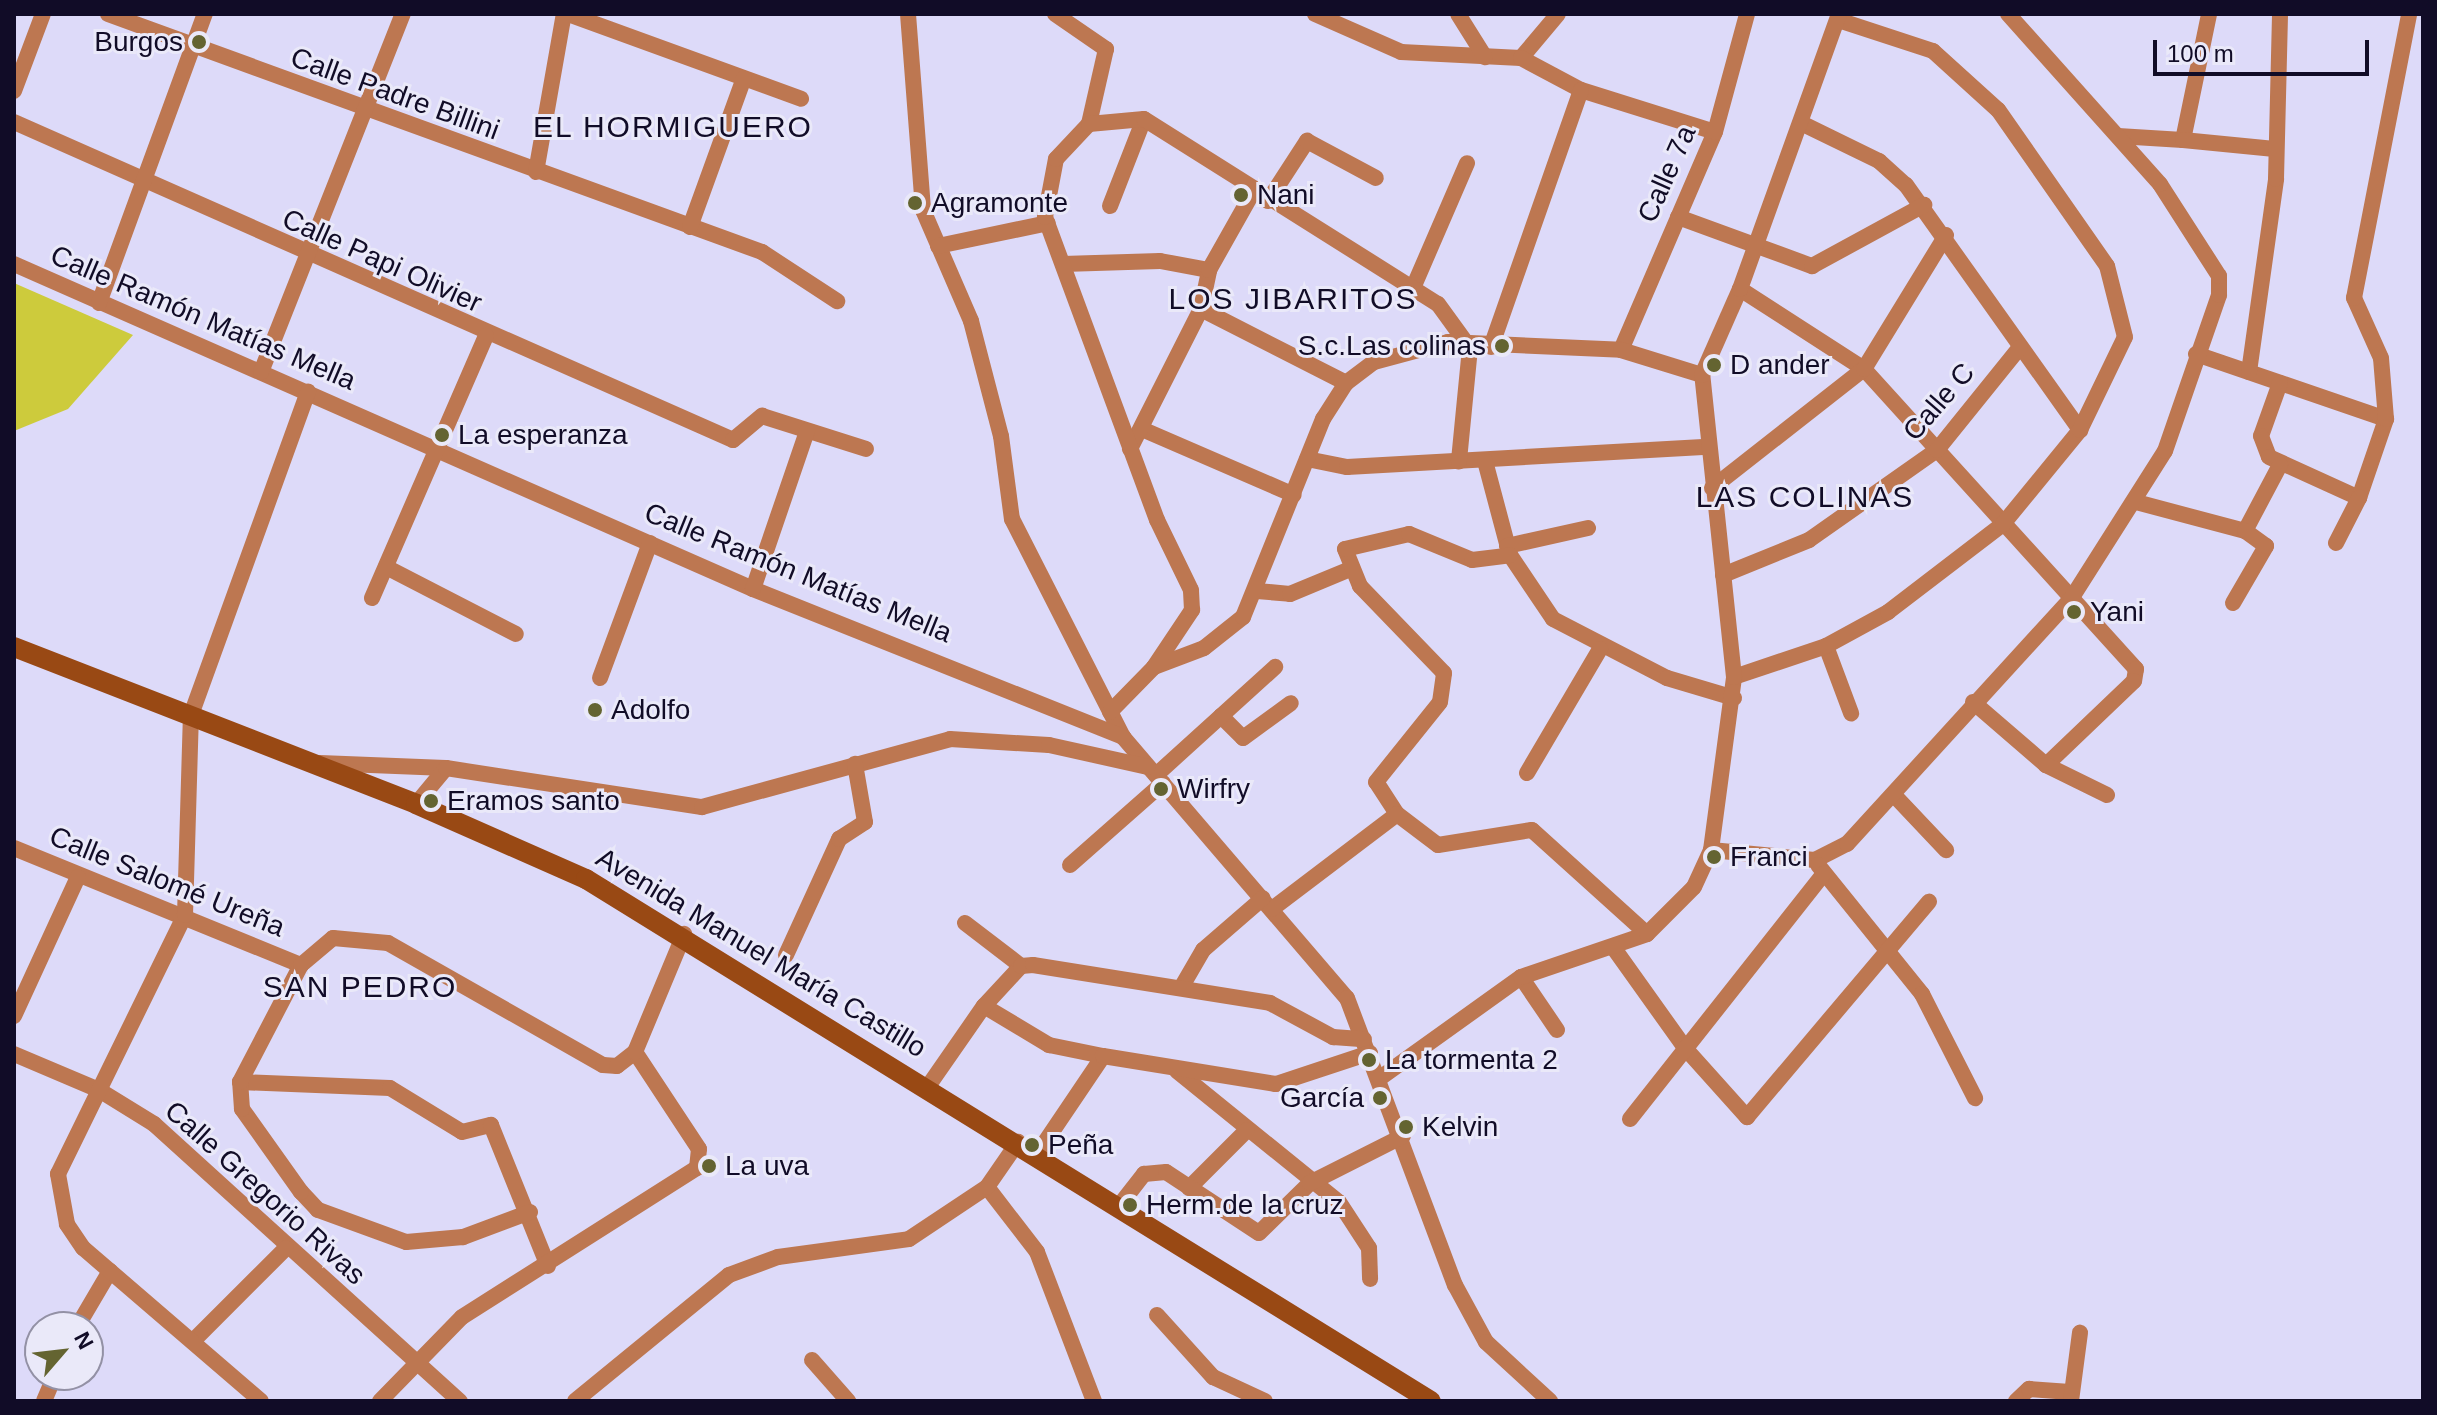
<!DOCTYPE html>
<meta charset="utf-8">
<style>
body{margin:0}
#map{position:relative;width:2437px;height:1415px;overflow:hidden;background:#dddaf9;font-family:Helvetica,sans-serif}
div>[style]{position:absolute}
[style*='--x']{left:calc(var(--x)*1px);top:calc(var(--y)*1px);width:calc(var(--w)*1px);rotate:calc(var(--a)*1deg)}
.green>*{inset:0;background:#cdcb3c}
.street>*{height:16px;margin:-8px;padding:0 8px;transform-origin:8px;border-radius:8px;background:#bd7751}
.secondary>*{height:20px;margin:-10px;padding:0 10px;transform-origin:10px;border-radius:10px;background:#994914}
.dots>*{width:22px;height:22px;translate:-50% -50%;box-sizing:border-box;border:4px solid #eae9f9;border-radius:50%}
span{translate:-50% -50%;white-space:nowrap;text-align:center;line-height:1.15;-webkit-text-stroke:6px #eae9f9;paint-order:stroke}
.poi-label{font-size:28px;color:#110c27}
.right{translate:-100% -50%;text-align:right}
.left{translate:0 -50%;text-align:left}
.street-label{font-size:28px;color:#110c27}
.neighbourhood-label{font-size:30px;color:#110c27;letter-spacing:2px}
.frame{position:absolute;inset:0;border:16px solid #110c27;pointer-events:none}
.north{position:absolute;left:24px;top:1311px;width:80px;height:80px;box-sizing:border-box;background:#eae9f9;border:2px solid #9391a5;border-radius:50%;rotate:62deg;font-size:22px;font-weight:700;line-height:32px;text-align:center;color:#110c27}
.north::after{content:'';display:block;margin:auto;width:28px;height:36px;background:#646431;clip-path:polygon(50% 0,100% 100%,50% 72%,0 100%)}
.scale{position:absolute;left:2153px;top:40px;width:216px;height:36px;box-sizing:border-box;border:4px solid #110c27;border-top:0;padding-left:10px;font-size:24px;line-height:28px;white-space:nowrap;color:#110c27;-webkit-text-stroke:6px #eae9f9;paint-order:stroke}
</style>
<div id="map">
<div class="green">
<div style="clip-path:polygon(14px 283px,133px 335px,68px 409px,14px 431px)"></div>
</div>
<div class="street">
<div style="--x:108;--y:14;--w:696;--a:20"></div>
<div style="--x:762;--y:252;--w:90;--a:33.2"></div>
<div style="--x:568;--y:14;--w:248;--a:20"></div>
<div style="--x:908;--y:14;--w:197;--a:85.6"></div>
<div style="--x:923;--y:210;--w:121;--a:66.6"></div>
<div style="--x:971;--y:321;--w:119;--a:75.4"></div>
<div style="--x:1001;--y:436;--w:84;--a:82.5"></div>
<div style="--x:1012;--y:519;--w:245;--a:63"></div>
<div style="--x:1123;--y:737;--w:344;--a:49.4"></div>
<div style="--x:1347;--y:998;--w:307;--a:69.4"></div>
<div style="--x:1455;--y:1285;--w:65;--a:61.5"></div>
<div style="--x:1486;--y:1342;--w:87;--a:42.7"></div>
<div style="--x:1055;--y:14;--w:62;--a:34.5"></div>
<div style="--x:1106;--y:49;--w:77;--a:102.8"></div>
<div style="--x:1315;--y:14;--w:94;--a:23.8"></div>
<div style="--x:1401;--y:52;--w:120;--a:2.9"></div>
<div style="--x:1521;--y:58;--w:57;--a:-49.9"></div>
<div style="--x:1458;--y:14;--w:51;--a:57.9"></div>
<div style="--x:1521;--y:58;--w:68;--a:28.1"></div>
<div style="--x:1581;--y:90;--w:140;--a:17.4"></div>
<div style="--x:14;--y:91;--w:82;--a:-69.4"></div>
<div style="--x:14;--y:122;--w:786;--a:23.86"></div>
<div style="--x:733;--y:440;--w:38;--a:-40"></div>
<div style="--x:762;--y:416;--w:109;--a:17.6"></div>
<div style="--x:1801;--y:123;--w:87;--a:26"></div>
<div style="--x:1879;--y:161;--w:36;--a:42"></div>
<div style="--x:1906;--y:185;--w:301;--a:54.6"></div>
<div style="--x:2118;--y:136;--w:65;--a:3.5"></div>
<div style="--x:2183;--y:140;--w:129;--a:-78.3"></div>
<div style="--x:2183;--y:140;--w:92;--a:5.6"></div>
<div style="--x:536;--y:172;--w:160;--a:-80"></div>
<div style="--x:1268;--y:201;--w:72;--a:-57"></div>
<div style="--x:1307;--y:141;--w:78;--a:28.2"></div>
<div style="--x:1110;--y:206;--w:93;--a:-68.7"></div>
<div style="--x:1678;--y:217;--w:143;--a:20.1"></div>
<div style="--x:1812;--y:266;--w:128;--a:-28.6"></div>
<div style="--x:690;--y:227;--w:158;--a:-70.1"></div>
<div style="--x:938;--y:246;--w:112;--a:-11.8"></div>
<div style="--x:14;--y:264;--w:807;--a:23.74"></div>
<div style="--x:753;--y:589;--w:399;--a:21.8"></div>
<div style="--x:1063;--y:264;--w:97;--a:-1.8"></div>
<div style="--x:1160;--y:261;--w:50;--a:10.4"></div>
<div style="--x:1413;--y:288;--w:136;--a:-66.6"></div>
<div style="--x:1740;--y:289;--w:148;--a:32.8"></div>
<div style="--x:1864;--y:369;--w:405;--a:47.8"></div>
<div style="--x:2136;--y:669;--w:12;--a:99"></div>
<div style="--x:2134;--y:681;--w:122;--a:136.3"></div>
<div style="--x:99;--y:303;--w:308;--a:-69.9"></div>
<div style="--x:1201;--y:309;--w:163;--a:27"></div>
<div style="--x:1491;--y:347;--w:272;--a:-70.7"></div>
<div style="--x:1621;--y:350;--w:237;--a:-66.7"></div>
<div style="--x:1715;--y:132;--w:122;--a:-74.8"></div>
<div style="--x:2196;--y:354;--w:201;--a:18.9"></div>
<div style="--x:261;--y:372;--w:385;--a:-68.4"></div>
<div style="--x:2249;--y:372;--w:195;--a:-82"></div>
<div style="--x:2276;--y:179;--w:165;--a:-88.6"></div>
<div style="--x:2280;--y:383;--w:56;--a:109.7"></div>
<div style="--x:2261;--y:436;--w:22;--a:69"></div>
<div style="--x:2269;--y:457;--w:99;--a:24.5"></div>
<div style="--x:2359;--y:498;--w:83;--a:-71.1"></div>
<div style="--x:2386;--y:419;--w:61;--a:-94.7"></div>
<div style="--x:2381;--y:358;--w:66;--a:-114.2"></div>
<div style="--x:2354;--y:298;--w:289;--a:-79"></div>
<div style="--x:1144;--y:430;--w:163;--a:23.4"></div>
<div style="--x:1130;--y:449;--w:157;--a:-63.1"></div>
<div style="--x:1201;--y:309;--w:40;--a:-78"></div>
<div style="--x:1209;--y:270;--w:90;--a:-60.6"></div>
<div style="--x:1307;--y:459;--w:41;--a:11.3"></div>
<div style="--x:1347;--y:467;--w:361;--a:-3.2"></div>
<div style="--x:1485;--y:461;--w:97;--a:75.1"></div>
<div style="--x:1510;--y:555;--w:77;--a:56.1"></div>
<div style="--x:1553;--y:619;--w:128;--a:27.4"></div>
<div style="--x:1667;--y:678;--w:70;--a:16.6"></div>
<div style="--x:1712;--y:488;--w:193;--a:-38.1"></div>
<div style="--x:1864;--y:369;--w:157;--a:-58.5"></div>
<div style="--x:2136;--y:502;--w:113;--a:14.9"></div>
<div style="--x:2245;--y:531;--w:75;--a:-62.1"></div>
<div style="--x:2336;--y:543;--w:51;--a:-62.9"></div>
<div style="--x:1507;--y:546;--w:83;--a:-12.5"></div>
<div style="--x:386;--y:567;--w:146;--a:27.3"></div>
<div style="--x:1723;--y:575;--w:93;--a:-22.1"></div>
<div style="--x:1809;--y:540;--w:156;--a:-35.1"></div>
<div style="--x:1937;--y:450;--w:132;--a:-51.1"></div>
<div style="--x:753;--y:589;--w:167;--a:-71.1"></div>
<div style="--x:1257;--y:591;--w:33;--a:5"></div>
<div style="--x:1290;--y:594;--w:65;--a:-22.6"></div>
<div style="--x:372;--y:598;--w:286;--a:-66.5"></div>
<div style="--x:2233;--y:603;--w:66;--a:-59.9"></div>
<div style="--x:2266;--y:546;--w:26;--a:-144"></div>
<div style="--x:1826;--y:646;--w:72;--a:69.5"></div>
<div style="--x:1154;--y:667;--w:53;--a:-20.8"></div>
<div style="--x:1204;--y:648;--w:50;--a:-38.5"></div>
<div style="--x:1243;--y:617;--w:214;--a:-68"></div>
<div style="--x:1323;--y:419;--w:43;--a:-57.4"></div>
<div style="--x:1346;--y:383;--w:35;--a:-37"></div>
<div style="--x:1374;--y:362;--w:77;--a:-15.1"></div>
<div style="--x:1448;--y:342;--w:173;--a:2.6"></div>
<div style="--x:1621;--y:350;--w:85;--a:17.2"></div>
<div style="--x:1734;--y:677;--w:97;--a:-18.6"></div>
<div style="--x:1826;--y:646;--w:71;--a:-28.7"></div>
<div style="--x:1888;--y:612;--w:145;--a:-37.4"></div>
<div style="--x:2003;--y:524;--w:122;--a:-50.7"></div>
<div style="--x:2080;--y:430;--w:103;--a:-64.2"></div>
<div style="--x:2125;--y:337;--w:73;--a:-104.2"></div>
<div style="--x:2107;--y:266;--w:190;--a:-124.9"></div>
<div style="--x:1998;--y:110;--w:88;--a:-137.8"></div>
<div style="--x:1933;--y:51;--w:100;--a:-161.9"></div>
<div style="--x:600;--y:678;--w:144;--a:-69.7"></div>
<div style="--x:1973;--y:702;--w:96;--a:40.8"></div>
<div style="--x:2046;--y:765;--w:68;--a:26.2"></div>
<div style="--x:1110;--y:712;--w:63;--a:-45.6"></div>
<div style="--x:1154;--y:667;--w:69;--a:-56.3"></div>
<div style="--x:1192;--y:610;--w:20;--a:-93"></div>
<div style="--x:1191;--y:590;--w:78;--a:-115.9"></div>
<div style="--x:1157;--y:520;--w:323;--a:-110.3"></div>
<div style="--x:1045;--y:217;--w:59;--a:-79.3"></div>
<div style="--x:1056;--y:159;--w:48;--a:-46.7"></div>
<div style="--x:1089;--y:124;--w:55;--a:-5.2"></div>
<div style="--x:1144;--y:119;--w:347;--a:32.2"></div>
<div style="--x:1438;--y:304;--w:54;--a:54"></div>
<div style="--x:1470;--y:348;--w:114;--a:95.6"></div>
<div style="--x:1221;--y:716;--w:31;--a:45"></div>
<div style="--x:1243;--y:738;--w:59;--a:-36.1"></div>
<div style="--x:320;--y:763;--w:126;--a:2.3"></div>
<div style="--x:1527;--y:773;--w:144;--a:-59.5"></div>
<div style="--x:1156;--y:775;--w:161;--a:-42.2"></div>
<div style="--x:1894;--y:795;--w:76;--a:46.6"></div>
<div style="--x:416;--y:804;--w:47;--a:-50.2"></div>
<div style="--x:446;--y:768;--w:259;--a:8.7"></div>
<div style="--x:702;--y:807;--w:257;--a:-15.3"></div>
<div style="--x:950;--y:739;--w:99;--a:3.5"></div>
<div style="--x:1049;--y:745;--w:101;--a:12.5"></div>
<div style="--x:1397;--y:814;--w:38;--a:-123"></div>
<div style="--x:1376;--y:782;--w:102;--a:-51.3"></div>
<div style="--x:1440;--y:702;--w:29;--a:-82"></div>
<div style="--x:1444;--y:673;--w:121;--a:-134"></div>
<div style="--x:1360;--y:586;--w:40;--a:-112"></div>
<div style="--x:1345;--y:549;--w:66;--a:-13.2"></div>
<div style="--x:1409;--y:534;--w:68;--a:22.4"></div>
<div style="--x:1472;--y:560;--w:38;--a:-7"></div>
<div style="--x:14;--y:848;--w:310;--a:22.2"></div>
<div style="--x:1711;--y:850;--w:104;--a:5.5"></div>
<div style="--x:1815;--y:860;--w:36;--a:-27"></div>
<div style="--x:1847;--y:844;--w:332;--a:-47.6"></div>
<div style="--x:2071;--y:599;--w:175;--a:-57.6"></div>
<div style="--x:2165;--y:451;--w:165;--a:-70.9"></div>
<div style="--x:2219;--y:295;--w:19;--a:-90"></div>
<div style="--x:2219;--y:276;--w:109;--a:-122.7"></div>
<div style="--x:2160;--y:184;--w:228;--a:-131.8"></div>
<div style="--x:1070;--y:865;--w:124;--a:-41.4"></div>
<div style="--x:1818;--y:865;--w:166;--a:51.1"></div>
<div style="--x:1922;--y:994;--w:117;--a:63"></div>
<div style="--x:1272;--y:909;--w:157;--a:-37.2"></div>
<div style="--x:1397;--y:814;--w:51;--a:37.1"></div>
<div style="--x:1438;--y:845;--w:95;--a:-9.1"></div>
<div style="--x:1532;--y:830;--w:155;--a:42.1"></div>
<div style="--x:965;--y:923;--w:71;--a:37.5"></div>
<div style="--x:1613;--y:947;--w:124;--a:54.5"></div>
<div style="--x:1685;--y:1048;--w:93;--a:48.1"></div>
<div style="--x:1747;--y:1117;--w:282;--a:-49.8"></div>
<div style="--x:786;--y:955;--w:128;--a:-65.4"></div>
<div style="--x:839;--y:839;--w:31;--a:-33"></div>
<div style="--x:865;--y:822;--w:59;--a:-99.8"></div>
<div style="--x:1521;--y:977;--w:64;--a:55.8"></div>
<div style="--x:1181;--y:988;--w:44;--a:-59.9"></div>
<div style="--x:1203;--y:950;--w:79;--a:-40.9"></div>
<div style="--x:984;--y:1006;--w:76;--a:31"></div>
<div style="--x:1049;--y:1045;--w:55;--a:11.5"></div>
<div style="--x:14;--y:1016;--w:153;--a:-65.3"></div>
<div style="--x:14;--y:1054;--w:92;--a:23"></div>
<div style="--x:99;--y:1090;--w:65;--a:31.7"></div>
<div style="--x:154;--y:1124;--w:413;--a:42.2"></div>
<div style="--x:1177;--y:1071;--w:208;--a:39"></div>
<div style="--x:1339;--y:1202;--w:55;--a:56.9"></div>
<div style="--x:1369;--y:1248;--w:31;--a:88"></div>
<div style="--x:1380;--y:1078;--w:173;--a:-35.6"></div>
<div style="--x:1521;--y:977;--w:133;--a:-18.8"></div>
<div style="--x:1647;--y:934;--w:66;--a:-45"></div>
<div style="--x:1694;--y:887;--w:41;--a:-65.3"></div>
<div style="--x:1711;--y:850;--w:175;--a:-82.4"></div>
<div style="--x:1734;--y:677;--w:304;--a:-96"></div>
<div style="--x:1702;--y:375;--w:94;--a:-66.2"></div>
<div style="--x:1740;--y:289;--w:292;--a:-70.2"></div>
<div style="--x:240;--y:1082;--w:150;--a:2.3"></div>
<div style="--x:390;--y:1088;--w:84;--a:31.4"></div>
<div style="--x:462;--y:1132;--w:30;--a:-14"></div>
<div style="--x:491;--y:1125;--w:152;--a:68"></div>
<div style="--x:929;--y:1085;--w:96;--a:-55.2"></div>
<div style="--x:984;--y:1006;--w:54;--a:-47.2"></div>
<div style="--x:1021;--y:966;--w:12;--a:-5"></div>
<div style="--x:1033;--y:965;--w:240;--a:9.1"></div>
<div style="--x:1270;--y:1003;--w:72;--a:28.4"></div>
<div style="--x:1333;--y:1037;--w:31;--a:4"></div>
<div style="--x:1630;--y:1119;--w:313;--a:-51.7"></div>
<div style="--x:1037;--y:1154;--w:118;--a:-56"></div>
<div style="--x:1103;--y:1056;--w:175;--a:9.2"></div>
<div style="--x:1276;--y:1084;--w:99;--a:-18.3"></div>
<div style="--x:987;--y:1187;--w:82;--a:52.4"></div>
<div style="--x:1037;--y:1252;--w:160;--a:69.1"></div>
<div style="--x:1189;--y:1188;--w:82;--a:-45"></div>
<div style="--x:1119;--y:1206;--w:41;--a:-52"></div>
<div style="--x:1144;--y:1174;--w:22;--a:-5"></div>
<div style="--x:1166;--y:1172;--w:111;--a:33.3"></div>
<div style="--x:1259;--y:1233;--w:71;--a:-44.4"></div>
<div style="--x:1310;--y:1183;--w:104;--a:-26.8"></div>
<div style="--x:530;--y:1212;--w:72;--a:159.5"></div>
<div style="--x:463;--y:1237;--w:57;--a:175"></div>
<div style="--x:406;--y:1242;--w:94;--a:-160"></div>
<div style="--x:318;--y:1210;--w:25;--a:-133"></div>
<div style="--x:301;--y:1192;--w:102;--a:-125.4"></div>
<div style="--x:242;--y:1109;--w:27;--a:-94"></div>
<div style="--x:240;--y:1082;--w:132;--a:-62.5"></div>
<div style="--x:301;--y:965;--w:42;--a:-40.2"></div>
<div style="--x:333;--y:938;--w:55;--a:5.2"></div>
<div style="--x:388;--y:943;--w:247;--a:29.6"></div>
<div style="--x:603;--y:1065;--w:14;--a:4"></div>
<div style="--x:617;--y:1066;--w:23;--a:-38"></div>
<div style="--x:1157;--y:1315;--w:84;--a:47.9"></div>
<div style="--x:1213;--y:1377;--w:57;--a:24.8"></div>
<div style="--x:77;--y:1327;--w:65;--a:-59.5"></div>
<div style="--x:194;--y:1340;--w:130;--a:-45"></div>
<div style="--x:812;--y:1360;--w:55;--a:48.7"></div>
<div style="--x:44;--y:1401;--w:28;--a:-67"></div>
<div style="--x:261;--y:1401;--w:235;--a:-139.3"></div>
<div style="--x:83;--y:1248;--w:29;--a:-124"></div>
<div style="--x:67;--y:1224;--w:51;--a:-100.2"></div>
<div style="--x:58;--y:1174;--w:288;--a:-63.9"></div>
<div style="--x:185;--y:915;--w:200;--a:-88.3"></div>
<div style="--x:191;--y:715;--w:344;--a:-70.1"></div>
<div style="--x:380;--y:1401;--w:117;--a:-45.7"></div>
<div style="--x:462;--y:1317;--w:278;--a:-32.4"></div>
<div style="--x:697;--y:1168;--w:19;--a:-84"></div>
<div style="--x:699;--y:1149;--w:116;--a:-123.4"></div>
<div style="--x:635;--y:1052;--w:128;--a:-67.4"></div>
<div style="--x:575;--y:1401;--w:199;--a:-39.3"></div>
<div style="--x:729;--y:1275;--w:52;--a:-20.2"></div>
<div style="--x:778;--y:1257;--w:132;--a:-7.8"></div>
<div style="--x:909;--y:1239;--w:94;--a:-33.7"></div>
<div style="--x:987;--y:1187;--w:55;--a:-55.4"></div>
<div style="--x:2016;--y:1401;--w:18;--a:-43"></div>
<div style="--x:2029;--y:1389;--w:41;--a:4.2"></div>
<div style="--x:2071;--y:1401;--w:69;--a:-82.5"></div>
</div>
<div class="secondary">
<div style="--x:14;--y:647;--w:432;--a:21.3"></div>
<div style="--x:416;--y:804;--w:186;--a:23.8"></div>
<div style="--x:586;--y:879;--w:993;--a:31.71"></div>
</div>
<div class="dots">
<div style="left:199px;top:42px;background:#646431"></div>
<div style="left:1241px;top:195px;background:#646431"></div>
<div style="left:915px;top:203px;background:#646431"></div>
<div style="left:1502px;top:346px;background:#646431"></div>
<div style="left:1714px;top:365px;background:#646431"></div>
<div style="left:442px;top:435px;background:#646431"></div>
<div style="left:2074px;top:612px;background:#646431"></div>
<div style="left:595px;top:710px;background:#646431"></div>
<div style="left:1161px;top:789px;background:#646431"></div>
<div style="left:431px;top:801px;background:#646431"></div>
<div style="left:1714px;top:857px;background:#646431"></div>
<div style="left:1369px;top:1060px;background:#646431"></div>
<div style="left:1380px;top:1098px;background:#646431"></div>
<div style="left:1406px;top:1127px;background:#646431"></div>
<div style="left:1032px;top:1145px;background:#646431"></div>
<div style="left:709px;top:1166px;background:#646431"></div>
<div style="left:1130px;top:1205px;background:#646431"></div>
</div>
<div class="poi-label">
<span class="right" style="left:183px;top:42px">Burgos</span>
<span class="left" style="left:1257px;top:195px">Nani</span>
<span class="left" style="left:931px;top:203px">Agramonte</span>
<span class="right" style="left:1486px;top:346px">S.c.Las colinas</span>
<span class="left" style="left:1730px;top:365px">D ander</span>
<span class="left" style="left:458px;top:435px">La esperanza</span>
<span class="left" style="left:2090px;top:612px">Yani</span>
<span class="left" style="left:611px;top:710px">Adolfo</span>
<span class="left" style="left:1177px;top:789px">Wirfry</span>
<span class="left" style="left:447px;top:801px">Eramos santo</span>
<span class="left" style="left:1730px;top:857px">Franci</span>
<span class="left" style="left:1385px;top:1060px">La tormenta 2</span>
<span class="right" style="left:1364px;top:1098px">García</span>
<span class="left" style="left:1422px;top:1127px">Kelvin</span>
<span class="left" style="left:1048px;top:1145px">Peña</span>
<span class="left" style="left:725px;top:1166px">La uva</span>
<span class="left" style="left:1146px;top:1205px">Herm.de la cruz</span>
</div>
<div class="street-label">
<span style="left:395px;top:94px;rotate:20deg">Calle Padre Billini</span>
<span style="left:1667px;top:174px;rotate:-66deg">Calle 7a</span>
<span style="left:382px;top:261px;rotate:24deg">Calle Papi Olivier</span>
<span style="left:203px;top:318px;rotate:23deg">Calle Ramón Matías Mella</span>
<span style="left:1939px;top:402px;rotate:-49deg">Calle C</span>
<span style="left:798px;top:573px;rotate:22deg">Calle Ramón Matías Mella</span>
<span style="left:167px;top:882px;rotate:22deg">Calle Salomé Ureña</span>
<span style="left:761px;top:953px;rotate:31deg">Avenida Manuel María Castillo</span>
<span style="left:265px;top:1193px;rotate:42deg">Calle Gregorio Rivas</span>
</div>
<div class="neighbourhood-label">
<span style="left:673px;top:127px">EL HORMIGUERO</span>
<span style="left:1293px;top:299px">LOS JIBARITOS</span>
<span style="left:1805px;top:497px">LAS COLINAS</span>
<span style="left:360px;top:987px">SAN PEDRO</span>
</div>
<div class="frame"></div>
<div class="north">N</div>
<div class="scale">100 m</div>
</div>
